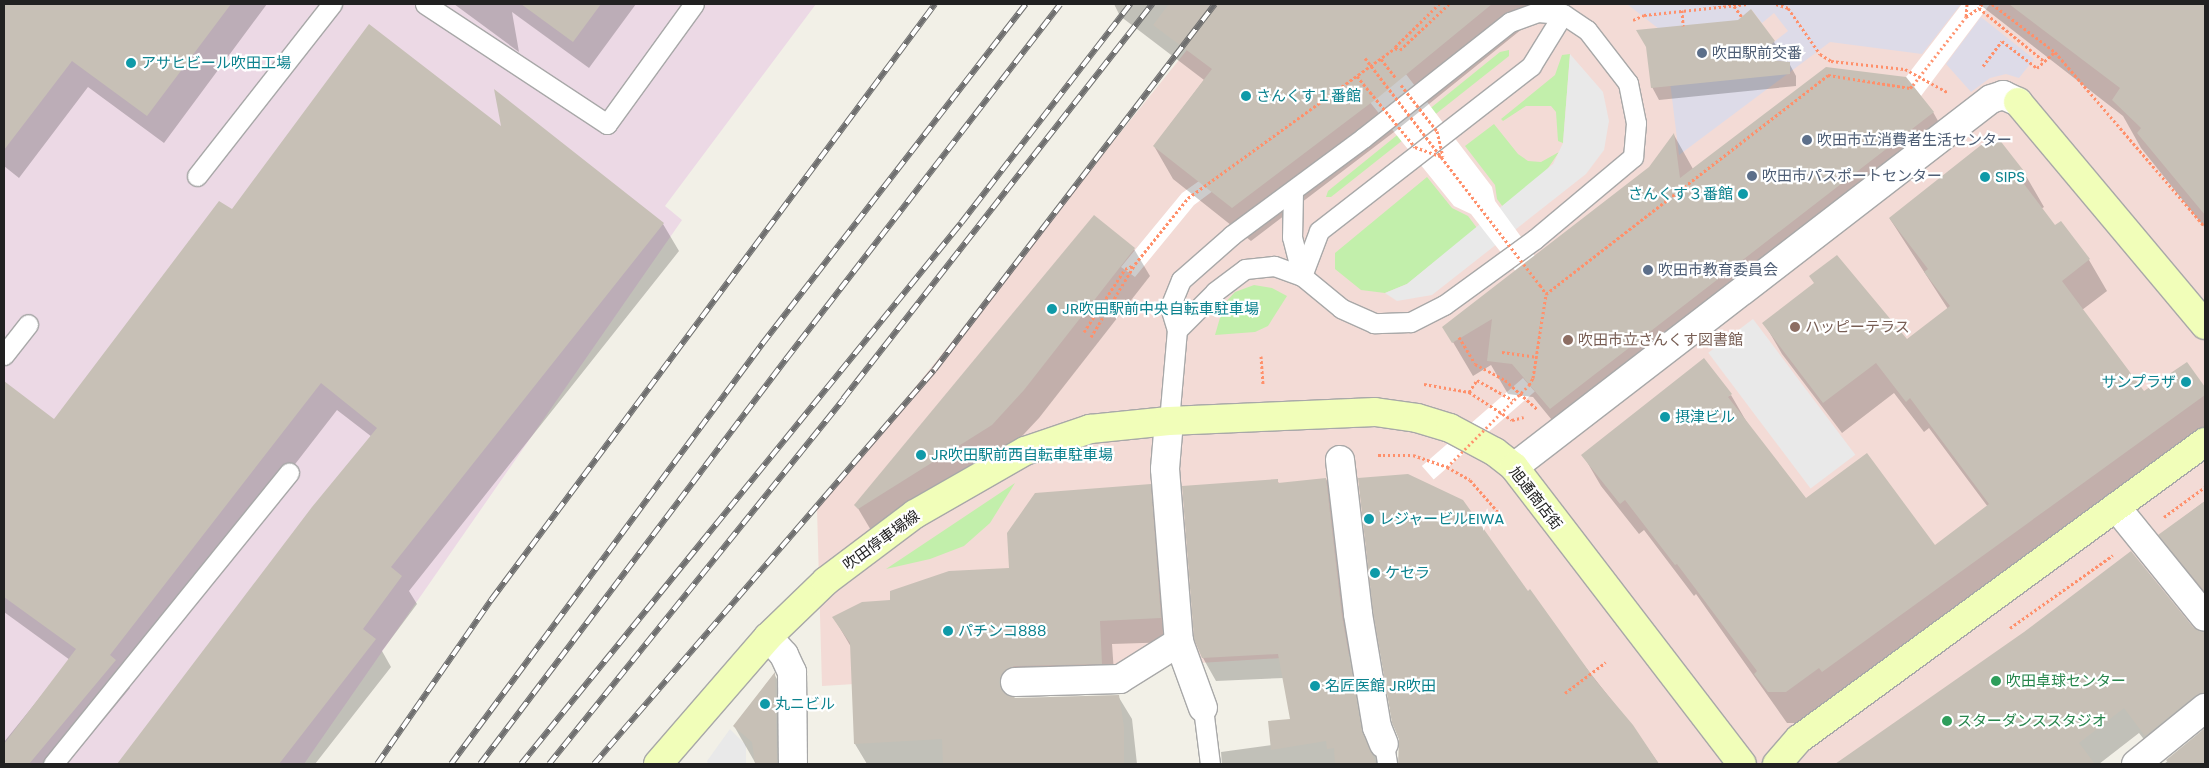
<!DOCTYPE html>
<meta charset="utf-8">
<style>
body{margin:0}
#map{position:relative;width:2209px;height:768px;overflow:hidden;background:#f2f0e7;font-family:Poppins,"Noto Sans JP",sans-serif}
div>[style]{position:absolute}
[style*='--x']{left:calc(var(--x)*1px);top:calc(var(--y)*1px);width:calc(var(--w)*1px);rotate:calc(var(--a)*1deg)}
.commercial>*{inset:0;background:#f3dbd6}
.industrial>*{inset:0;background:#ecd9e5}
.grass>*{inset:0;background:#c2efab}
.parking>*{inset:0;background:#e9e9e9;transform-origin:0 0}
.plaza>*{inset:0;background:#dddbe8}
.pier>*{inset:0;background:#fff;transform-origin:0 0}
.shadow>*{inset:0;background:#0003}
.building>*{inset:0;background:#c7c0b6}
.path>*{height:3px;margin-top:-1.5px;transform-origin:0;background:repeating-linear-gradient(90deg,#ff906b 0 2.5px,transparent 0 5px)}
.roads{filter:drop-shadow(1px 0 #a8a8a8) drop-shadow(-1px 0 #a8a8a8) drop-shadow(0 1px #a8a8a8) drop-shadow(0 -1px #a8a8a8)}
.lane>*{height:19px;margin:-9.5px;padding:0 9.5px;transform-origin:9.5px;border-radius:9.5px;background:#fff}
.street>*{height:28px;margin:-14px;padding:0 14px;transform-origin:14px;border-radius:14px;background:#fff}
.secondary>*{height:28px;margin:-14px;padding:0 14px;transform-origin:14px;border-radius:14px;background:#f1feb9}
.rail>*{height:5.5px;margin-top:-2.75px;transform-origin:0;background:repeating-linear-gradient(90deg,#fff 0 11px,#6f6f6f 0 22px);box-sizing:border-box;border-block:1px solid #6f6f6f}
.path-bridge>*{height:3px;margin-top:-1.5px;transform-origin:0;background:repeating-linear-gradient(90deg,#ff906b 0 2.5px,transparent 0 5px)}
.dots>*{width:14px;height:14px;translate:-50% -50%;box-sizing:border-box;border:2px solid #fff;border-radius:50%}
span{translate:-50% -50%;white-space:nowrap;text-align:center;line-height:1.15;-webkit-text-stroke:4.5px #fff;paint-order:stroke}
.service-label{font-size:15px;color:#4e5e75}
.left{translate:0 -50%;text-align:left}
.culture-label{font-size:15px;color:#0d838f}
.right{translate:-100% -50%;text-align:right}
.education-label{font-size:15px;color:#785e54}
.street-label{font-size:15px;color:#212121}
.leisure-label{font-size:15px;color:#27864d}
.frame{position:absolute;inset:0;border:5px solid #212121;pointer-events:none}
</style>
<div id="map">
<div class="commercial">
<div style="clip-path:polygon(1224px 4px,2205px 4px,2205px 628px,2016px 764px,1534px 764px,1444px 648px,822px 686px,817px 509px)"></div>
</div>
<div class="industrial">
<div style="clip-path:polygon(4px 4px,816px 4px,665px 206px,682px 220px,304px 764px,4px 764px)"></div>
</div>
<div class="grass">
<div style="clip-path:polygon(1509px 50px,1509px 56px,1331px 197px,1326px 197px,1328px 191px,1500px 52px)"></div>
<div style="clip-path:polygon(1570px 54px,1563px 143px,1558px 141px,1556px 112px,1551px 106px,1526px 106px,1503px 121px,1501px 119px,1555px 75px,1562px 55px)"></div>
<div style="clip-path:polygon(1494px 124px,1518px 154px,1528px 161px,1541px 162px,1559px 152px,1544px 174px,1503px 207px,1497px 199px,1495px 185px,1465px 146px)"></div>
<div style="clip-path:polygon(1427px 177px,1452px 208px,1468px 216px,1477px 228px,1407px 284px,1385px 293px,1361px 290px,1335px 269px,1335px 253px)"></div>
<div style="clip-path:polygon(1254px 285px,1272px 288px,1287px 296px,1268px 326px,1255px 332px,1215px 335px,1224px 304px,1235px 292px)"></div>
<div style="clip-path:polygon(1015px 483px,990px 523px,964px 546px,930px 559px,886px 569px)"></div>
</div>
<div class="parking">
<div style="clip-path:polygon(1570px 54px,1603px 92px,1609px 121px,1604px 150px,1586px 174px,1432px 295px,1397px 301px,1385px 293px,1407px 284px,1553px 164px,1563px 143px)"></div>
<div style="left:1753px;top:319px;width:170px;height:56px;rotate:53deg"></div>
<div style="clip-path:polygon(730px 729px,746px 745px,746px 764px,708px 764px,707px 761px)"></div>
</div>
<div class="plaza">
<div style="clip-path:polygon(evenodd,1627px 4px,1961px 4px,1922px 54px,1830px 42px,1679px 155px,1665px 41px,1659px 29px,1627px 4px,1751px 9px,1762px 23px,1774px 13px,1788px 31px,1748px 62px,1751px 9px)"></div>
<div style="clip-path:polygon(1981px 17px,2034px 59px,2019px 78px,2006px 74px,1990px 78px,1971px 92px,1946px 64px)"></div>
</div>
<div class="pier">
<div style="clip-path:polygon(1418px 4px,1463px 4px,1437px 37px,1399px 65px,1492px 187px,1495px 201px,1550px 277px,1531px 291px,1471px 214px,1454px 206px,1356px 85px,1194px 205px,1135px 277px,1121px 267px,1182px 193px,1256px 141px)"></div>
<div style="clip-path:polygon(1962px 4px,1990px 4px,1921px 96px,1906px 77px)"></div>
<div style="left:1523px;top:378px;width:18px;height:134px;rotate:49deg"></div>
</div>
<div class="shadow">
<div style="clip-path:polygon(4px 4px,267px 4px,164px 143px,88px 87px,19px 178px,4px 166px)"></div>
<div style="clip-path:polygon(454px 4px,636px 4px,589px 68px,512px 12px,519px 52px)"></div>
<div style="clip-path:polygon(1114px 4px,1553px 4px,1398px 129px,1251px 241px,1173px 179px,1154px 146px,1204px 80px,1120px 16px)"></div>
<div style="clip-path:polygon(1979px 4px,2205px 4px,2205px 228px,2141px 148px,2123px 116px)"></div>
<div style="clip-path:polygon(1738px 22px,1774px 42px,1781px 54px,1772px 61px,1789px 63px,1796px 76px,1796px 86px,1659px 100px,1652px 87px)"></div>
<div style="clip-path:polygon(1933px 112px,1952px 146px,1570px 442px,1533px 397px,1508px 394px,1491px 365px,1473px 376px,1444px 327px,1650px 168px,1674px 135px,1693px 169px)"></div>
<div style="clip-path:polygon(503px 129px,663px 224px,679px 251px,409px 591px,417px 604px,382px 651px,391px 667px,315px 764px,119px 764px,313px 508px,372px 437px,337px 410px,127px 681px,130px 688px,67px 764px,4px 764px,4px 742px,70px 660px,4px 612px,4px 404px,14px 390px,54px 421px,232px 211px)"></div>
<div style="clip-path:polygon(1995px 136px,2026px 176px,2044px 207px,2041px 209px,2055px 227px,2061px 223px,2089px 260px,2107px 291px,2082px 310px,2144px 393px,2187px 363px,2205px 389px,2205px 439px,1804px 723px,1787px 723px,1696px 594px,1694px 596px,1644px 530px,1639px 534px,1601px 486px,1583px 455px,1731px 395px,1749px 426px,1806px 499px,1934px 547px,1988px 507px,1929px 428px,1924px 432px,1894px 393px,1842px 433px,1782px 354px,1764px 323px,1907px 341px,1948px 309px,1890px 219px)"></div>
<div style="clip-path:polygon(1134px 249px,1150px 276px,1039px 418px,1007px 452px,872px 532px,856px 505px)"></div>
<div style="clip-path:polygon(1326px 479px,1339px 503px,1355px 640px,1378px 764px,1222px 764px,1221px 752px,1272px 745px,1291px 720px,1284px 678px,1216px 681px,1203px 658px,1277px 480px,1280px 485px)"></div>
<div style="clip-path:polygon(1150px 486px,1163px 509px,1174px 642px,1112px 644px,1115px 687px,1028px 689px,1012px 699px,1118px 696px,1132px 719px,1137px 764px,867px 764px,855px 744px,851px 647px,834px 618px,1010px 569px)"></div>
<div style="clip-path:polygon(2205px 501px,2205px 598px,2175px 560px,2160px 535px)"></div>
<div style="clip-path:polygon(1527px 593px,1632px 726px,1659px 764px,1399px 764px,1401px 745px,1393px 722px)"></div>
<div style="clip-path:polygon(2192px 628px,2200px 633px,2205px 632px,2205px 725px,2161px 761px,2139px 733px,2099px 764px,1839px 764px,2025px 633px)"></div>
<div style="clip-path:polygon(774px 674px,793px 706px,794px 764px,756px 764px,734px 726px)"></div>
<div style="clip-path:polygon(2205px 730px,2205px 764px,2164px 764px)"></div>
</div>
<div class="building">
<div style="clip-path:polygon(4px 4px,231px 4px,147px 116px,72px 61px,4px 150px)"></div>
<div style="clip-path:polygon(521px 4px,601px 4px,573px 42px)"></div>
<div style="clip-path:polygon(1169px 4px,1492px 4px,1380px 96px,1232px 208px,1153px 146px,1212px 69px,1153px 25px)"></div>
<div style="clip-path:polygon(2009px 4px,2205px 4px,2205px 215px,2137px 133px,2141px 128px,2112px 100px,2120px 88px)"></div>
<div style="clip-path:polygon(1751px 9px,1775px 41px,1754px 58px,1790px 62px,1790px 74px,1651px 88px,1646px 47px,1636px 30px,1738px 20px)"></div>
<div style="clip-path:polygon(369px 24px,501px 126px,494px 89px,664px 223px,391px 567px,402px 576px,363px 629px,376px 639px,279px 764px,117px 764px,312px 507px,377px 428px,321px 383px,110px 655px,116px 660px,29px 764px,4px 764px,4px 744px,76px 649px,4px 597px,4px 381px,54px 419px,219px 201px,232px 209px)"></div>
<div style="clip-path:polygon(1826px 67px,1906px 77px,1934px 112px,1550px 409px,1512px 364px,1487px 361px,1492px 319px,1452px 343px,1442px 327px,1649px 167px,1674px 133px,1680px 178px)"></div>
<div style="clip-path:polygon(1995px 134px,2027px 175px,2021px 180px,2055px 225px,2061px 221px,2090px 259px,2062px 281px,2144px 391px,2187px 362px,2205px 387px,2205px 395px,1822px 672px,1819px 668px,1786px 692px,1768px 692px,1754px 674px,1757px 671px,1677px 564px,1675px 565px,1625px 500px,1620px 504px,1581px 455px,1704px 358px,1732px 394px,1728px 397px,1806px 498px,1867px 453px,1935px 545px,1989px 504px,1910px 398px,1906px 402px,1876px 363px,1823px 403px,1762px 323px,1814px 283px,1809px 276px,1837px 255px,1907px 339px,1950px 306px,1924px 272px,1928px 269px,1889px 218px)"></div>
<div style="clip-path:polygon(1094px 215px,1135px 248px,1024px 390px,992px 425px,858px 509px,854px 505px)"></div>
<div style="clip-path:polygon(1408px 474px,1463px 500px,1528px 591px,1530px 589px,1596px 681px,1633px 725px,1659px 764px,1398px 764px,1399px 739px,1392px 723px,1373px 612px,1358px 478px)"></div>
<div style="clip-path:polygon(1326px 478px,1342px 616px,1362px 730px,1376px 764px,1335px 764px,1334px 748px,1327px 749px,1326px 741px,1271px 750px,1268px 721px,1290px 719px,1278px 654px,1202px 658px,1194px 639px,1182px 486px,1278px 479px,1278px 483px)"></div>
<div style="clip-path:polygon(1151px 484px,1161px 618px,1100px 621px,1102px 664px,1014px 666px,1002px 674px,999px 682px,1002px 691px,1015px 698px,1119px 695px,1124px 727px,1124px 764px,943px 764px,942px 739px,854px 744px,850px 643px,832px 617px,862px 602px,890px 600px,890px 591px,949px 571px,1009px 568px,1007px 533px,1035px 493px)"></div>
<div style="clip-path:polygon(2205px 501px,2205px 592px,2158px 535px)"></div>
<div style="clip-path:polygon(2131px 551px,2193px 627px,2205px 632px,2205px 693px,2195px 696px,2145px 736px,2124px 708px,2079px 743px,2095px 764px,1835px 764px,2024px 632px)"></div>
<div style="clip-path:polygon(775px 672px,777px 764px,755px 764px,752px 742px,733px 726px)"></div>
<div style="clip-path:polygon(2205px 728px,2205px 764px,2170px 764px,2166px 760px)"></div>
</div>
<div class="path">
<div style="--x:1776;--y:4;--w:13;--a:18"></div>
<div style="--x:1788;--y:8;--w:56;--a:55.2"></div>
<div style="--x:1820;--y:54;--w:13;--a:32"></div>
<div style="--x:1831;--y:61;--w:74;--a:6.2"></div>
<div style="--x:1905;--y:69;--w:48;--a:28.7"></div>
<div style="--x:1967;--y:4;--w:13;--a:94"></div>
<div style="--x:1966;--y:17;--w:16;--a:-35"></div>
<div style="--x:1982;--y:4;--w:5;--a:127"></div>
<div style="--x:1979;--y:8;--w:84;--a:39.2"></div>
<div style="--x:1992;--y:4;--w:79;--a:37.3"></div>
<div style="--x:1734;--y:6;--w:14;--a:54"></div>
<div style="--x:1682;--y:10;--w:16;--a:86"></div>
<div style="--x:1633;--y:20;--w:12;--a:-24"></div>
<div style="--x:1644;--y:15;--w:104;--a:-6.1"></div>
<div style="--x:1395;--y:47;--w:62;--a:-44.3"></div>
<div style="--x:1381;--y:59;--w:24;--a:52"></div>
<div style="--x:1983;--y:66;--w:31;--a:-53"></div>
<div style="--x:2002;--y:41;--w:44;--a:37.6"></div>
<div style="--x:2037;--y:68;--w:24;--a:-42"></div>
<div style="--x:2055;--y:52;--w:230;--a:49.4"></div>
<div style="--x:1357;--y:76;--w:21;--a:51"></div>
<div style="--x:1540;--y:285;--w:11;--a:56"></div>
<div style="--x:1084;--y:332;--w:75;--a:-56.9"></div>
<div style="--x:1125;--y:269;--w:10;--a:-24"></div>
<div style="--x:1091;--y:337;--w:85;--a:-58.9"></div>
<div style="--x:1135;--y:264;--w:85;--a:-51.2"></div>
<div style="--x:1188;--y:198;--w:256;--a:-35.9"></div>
<div style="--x:1395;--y:48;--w:5;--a:22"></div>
<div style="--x:1400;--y:50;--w:67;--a:-43.2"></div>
<div style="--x:1459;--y:337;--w:31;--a:59"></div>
<div style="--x:1475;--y:364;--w:34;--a:28"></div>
<div style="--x:1505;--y:380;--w:43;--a:42.2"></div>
<div style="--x:1502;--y:352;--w:34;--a:8"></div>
<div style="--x:1261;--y:356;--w:29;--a:86"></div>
<div style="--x:1424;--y:384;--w:46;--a:10.1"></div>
<div style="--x:1469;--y:392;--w:51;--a:33.1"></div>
<div style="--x:1512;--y:420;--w:12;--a:-14"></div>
<div style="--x:1529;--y:385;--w:8;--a:-60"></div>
<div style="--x:1533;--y:378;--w:85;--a:-81.2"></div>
<div style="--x:1546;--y:294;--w:357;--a:-37.8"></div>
<div style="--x:1828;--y:75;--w:83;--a:9"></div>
<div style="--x:1910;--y:88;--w:4;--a:-45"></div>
<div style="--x:1469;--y:392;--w:14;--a:-56"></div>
<div style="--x:1477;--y:380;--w:41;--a:29.1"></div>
<div style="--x:1378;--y:455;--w:35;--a:0"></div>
<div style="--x:1413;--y:455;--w:36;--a:19"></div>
<div style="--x:1447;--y:467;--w:26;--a:29"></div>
<div style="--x:1470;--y:480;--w:44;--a:48.7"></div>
<div style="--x:2164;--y:517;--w:51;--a:-36.2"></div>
<div style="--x:2010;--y:628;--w:126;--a:-35.3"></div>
<div style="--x:1565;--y:693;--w:51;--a:-37.1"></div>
</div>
<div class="roads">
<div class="lane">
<div style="--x:425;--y:4;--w:218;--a:33.4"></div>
<div style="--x:607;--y:124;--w:148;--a:-54.1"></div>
<div style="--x:197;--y:176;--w:219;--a:-51.9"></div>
<div style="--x:1293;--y:191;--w:46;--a:91.2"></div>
<div style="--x:1292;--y:237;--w:40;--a:75.6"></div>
<div style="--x:1302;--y:276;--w:48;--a:-69.3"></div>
<div style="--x:1319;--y:231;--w:269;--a:-37.9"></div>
<div style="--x:1531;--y:66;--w:61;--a:-58.4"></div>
<div style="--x:4;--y:355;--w:39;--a:-52"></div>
<div style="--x:1169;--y:421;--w:91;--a:-85"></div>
<div style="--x:1177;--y:330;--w:24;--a:-107"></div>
<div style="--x:1170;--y:307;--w:29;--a:-68"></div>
<div style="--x:1181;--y:280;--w:68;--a:-41.4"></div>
<div style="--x:1232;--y:235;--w:163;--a:-36.5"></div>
<div style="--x:1363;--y:138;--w:187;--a:-38.3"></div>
<div style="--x:1510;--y:22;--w:30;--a:-20"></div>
<div style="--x:1538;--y:12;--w:25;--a:5"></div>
<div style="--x:1563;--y:14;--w:29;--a:34"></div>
<div style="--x:1587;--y:30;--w:67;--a:52.3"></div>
<div style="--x:1628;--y:83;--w:41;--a:78.7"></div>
<div style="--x:1636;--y:123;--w:34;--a:95"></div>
<div style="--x:1633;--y:157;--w:128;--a:140.1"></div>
<div style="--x:1535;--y:239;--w:112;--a:144"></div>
<div style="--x:1444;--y:305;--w:38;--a:153"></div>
<div style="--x:1410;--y:322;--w:36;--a:178"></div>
<div style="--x:1374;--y:323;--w:36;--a:-156"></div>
<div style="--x:1341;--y:308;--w:50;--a:-140.6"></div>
<div style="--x:1302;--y:276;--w:30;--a:-160"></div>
<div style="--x:1274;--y:266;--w:29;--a:174"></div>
<div style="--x:1245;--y:269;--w:38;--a:143"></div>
<div style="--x:1215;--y:292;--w:54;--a:135"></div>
<div style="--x:1203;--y:708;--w:56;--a:82.9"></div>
<div style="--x:1384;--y:744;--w:20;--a:81"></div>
<div style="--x:53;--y:764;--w:375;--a:-51"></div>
</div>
<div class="street">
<div style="--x:1169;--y:421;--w:48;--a:94.8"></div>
<div style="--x:1165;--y:469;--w:174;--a:85.4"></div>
<div style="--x:1179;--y:642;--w:70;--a:70"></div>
<div style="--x:1340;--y:460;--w:155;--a:83.3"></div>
<div style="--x:1358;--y:614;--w:115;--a:80.5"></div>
<div style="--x:1377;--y:727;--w:18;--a:68"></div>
<div style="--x:1514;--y:467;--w:602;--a:-37.65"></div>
<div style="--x:1991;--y:99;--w:13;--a:-18"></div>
<div style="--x:2003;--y:95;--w:17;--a:25"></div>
<div style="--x:2116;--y:507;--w:141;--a:51"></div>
<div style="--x:768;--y:637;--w:24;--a:48"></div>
<div style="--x:784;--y:655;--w:19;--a:65"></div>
<div style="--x:792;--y:672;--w:92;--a:89.4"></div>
<div style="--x:1015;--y:682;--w:105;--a:-1.6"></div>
<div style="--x:1120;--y:679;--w:70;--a:-32.1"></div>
<div style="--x:2136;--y:764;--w:89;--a:-39.1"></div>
</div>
<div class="secondary">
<div style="--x:2018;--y:102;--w:291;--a:50"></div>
<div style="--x:658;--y:764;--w:168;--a:-49.1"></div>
<div style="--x:768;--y:637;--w:81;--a:-44"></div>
<div style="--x:826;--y:581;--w:111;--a:-37"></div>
<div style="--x:915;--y:514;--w:127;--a:-29.8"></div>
<div style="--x:1025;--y:451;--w:69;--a:-18.7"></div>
<div style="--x:1090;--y:429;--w:79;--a:-5.8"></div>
<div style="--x:1169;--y:421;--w:206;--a:-2.5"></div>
<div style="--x:1375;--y:412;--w:42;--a:8.1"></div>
<div style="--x:1417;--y:418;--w:34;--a:17"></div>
<div style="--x:1450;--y:428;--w:51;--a:28.1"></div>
<div style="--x:1495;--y:452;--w:24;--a:38"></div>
<div style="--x:1514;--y:467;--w:374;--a:52.5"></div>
<div style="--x:1777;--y:764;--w:33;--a:-49"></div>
<div style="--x:1799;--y:739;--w:503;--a:-36.19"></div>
</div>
</div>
<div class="rail">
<div style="--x:377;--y:764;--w:200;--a:-55.2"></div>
<div style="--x:491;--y:600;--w:743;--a:-53.32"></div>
<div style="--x:451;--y:764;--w:523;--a:-53.48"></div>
<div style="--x:762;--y:344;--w:430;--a:-52.2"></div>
<div style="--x:480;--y:764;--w:508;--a:-52.93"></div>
<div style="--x:786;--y:359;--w:448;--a:-52.3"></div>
<div style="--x:521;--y:764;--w:697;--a:-50.88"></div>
<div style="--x:961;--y:223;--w:277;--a:-52.3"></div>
<div style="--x:549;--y:764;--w:469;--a:-51.1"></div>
<div style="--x:843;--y:399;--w:502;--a:-51.96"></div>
<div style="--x:594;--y:764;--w:520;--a:-49.21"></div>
<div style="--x:934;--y:370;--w:461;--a:-52.5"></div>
</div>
<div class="path-bridge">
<div style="--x:1365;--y:58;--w:287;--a:52.4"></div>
<div style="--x:1401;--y:85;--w:58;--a:52"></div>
<div style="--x:1437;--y:131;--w:26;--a:77"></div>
<div style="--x:1913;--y:85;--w:86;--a:-52.1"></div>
<div style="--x:1370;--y:92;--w:71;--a:50.7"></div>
<div style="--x:1415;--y:147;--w:29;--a:20"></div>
<div style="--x:1447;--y:467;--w:116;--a:-45"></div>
</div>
<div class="dots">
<div style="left:1702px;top:53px;background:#5c6f8a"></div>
<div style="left:131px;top:63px;background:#0f9aa8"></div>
<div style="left:1246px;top:96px;background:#0f9aa8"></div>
<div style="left:1807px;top:140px;background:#5c6f8a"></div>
<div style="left:1752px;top:176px;background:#5c6f8a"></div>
<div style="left:1985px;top:177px;background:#0f9aa8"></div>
<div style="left:1743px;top:194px;background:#0f9aa8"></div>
<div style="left:1648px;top:270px;background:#5c6f8a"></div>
<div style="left:1052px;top:309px;background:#0f9aa8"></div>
<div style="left:1795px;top:327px;background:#8d6e63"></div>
<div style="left:1568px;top:340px;background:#8d6e63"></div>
<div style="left:2186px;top:382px;background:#0f9aa8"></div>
<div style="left:1665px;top:417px;background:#0f9aa8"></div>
<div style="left:921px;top:455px;background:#0f9aa8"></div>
<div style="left:1369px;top:519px;background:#0f9aa8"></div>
<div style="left:1375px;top:573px;background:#0f9aa8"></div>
<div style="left:948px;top:631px;background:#0f9aa8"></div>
<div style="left:1996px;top:681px;background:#2e9e5b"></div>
<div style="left:1315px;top:686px;background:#0f9aa8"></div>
<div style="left:765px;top:704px;background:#0f9aa8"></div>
<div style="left:1947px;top:721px;background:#2e9e5b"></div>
</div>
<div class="service-label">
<span class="left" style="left:1712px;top:53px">吹田駅前交番</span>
<span class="left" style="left:1817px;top:140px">吹田市立消費者生活センター</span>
<span class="left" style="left:1762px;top:176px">吹田市パスポートセンター</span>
<span class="left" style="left:1658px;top:270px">吹田市教育委員会</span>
</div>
<div class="culture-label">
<span class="left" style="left:141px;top:63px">アサヒビール吹田工場</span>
<span class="left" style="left:1256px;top:96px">さんくす１番館</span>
<span class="left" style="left:1995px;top:177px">SIPS</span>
<span class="right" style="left:1733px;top:194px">さんくす３番館</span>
<span class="left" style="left:1062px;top:309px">JR吹田駅前中央自転車駐車場</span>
<span class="right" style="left:2176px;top:382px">サンプラザ</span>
<span class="left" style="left:1675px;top:417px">摂津ビル</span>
<span class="left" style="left:931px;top:455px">JR吹田駅前西自転車駐車場</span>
<span class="left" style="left:1379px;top:519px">レジャービルEIWA</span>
<span class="left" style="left:1385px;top:573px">ケセラ</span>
<span class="left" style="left:958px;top:631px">パチンコ888</span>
<span class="left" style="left:1325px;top:686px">名匠医館 JR吹田</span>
<span class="left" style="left:775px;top:704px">丸ニビル</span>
</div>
<div class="education-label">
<span class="left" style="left:1805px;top:327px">ハッピーテラス</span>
<span class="left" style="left:1578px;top:340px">吹田市立さんくす図書館</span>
</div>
<div class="street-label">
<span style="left:1536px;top:498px;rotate:52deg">旭通商店街</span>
<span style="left:881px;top:540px;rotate:-36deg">吹田停車場線</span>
</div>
<div class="leisure-label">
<span class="left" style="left:2006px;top:681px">吹田卓球センター</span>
<span class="left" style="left:1957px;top:721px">スターダンススタジオ</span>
</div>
<div class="frame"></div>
</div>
